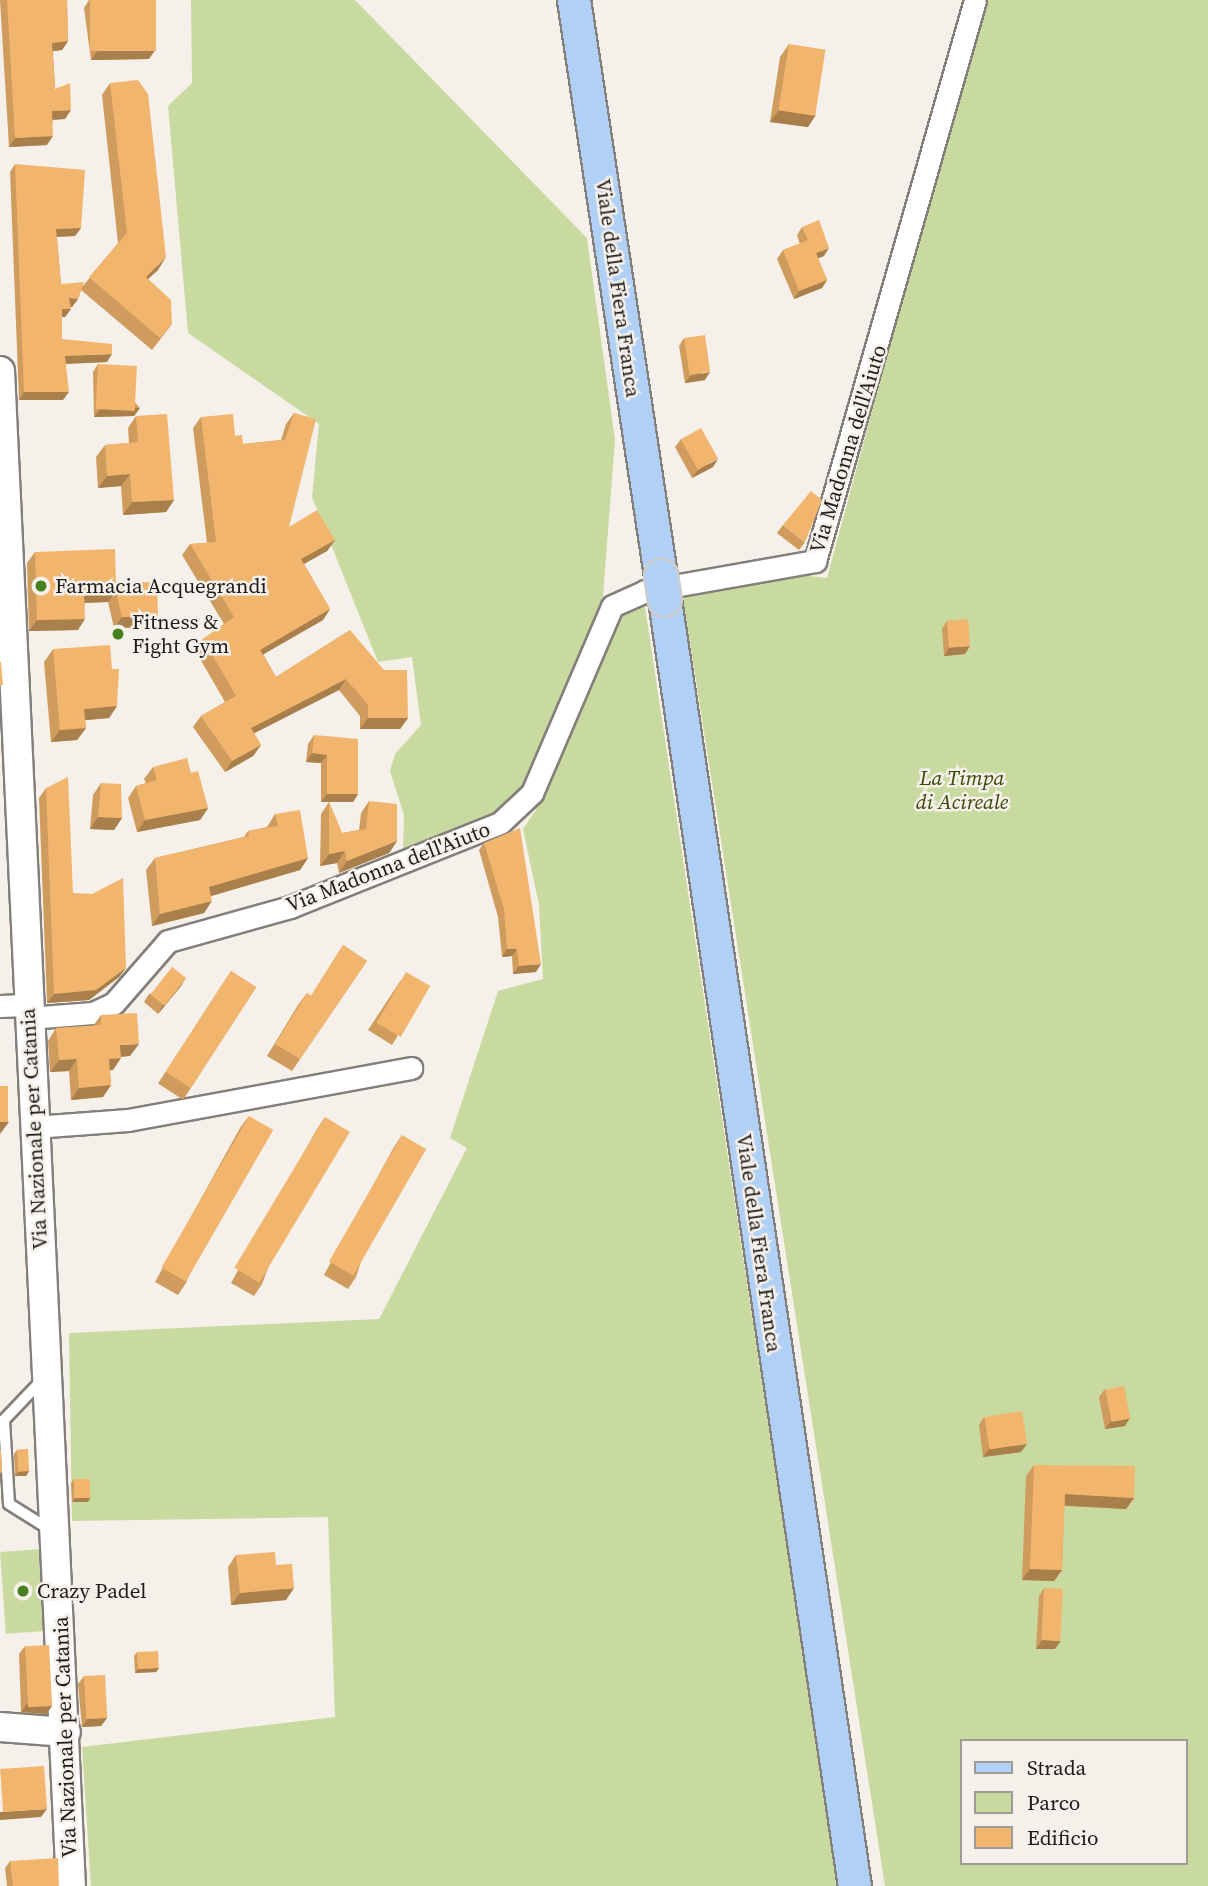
<!DOCTYPE html>
<style>
body{margin:0}
#map{position:relative;width:1208px;height:1886px;overflow:hidden;background:#f5f0e9;font-family:"Source Serif 4",serif}
div>[style]{position:absolute}
[style*='--x']{left:calc(var(--x)*1px);top:calc(var(--y)*1px);width:calc(var(--w)*1px);rotate:calc(var(--a)*1deg)}
.green>*{inset:0;background:#c8daa0;transform-origin:0 0}
.roads{filter:drop-shadow(2px 0 #847f7a) drop-shadow(-2px 0 #847f7a) drop-shadow(0 2px #847f7a) drop-shadow(0 -2px #847f7a)}
.lane>*{height:10px;margin:-5px;padding:0 5px;transform-origin:5px;border-radius:5px;background:#fff}
.street>*{height:21px;margin:-10.5px;padding:0 10.5px;transform-origin:10.5px;border-radius:10.5px;background:#fff}
.secondary>*{height:28px;margin:-14px;padding:0 14px;transform-origin:14px;border-radius:14px;background:#fff}
.primary>*{height:32px;margin:-16px;padding:0 16px;transform-origin:16px;border-radius:16px;background:#b0d0f6}
.bridges{filter:drop-shadow(2px 0 #cecdcd) drop-shadow(-2px 0 #cecdcd) drop-shadow(0 2px #cecdcd) drop-shadow(0 -2px #cecdcd)}
.primary-bridge>*{height:32px;margin:-16px;padding:0 16px;transform-origin:16px;border-radius:16px;background:#b0d0f6}
.wall>*{inset:0;background:#d09c5e;transform-origin:0 0}
.shaded-wall>*{inset:0;background:#a97f4c}
.building>*{inset:0;background:#f2b56d;transform-origin:0 0}
.dots>*{width:19px;height:19px;translate:-50% -50%;box-sizing:border-box;border:4px solid #f5f0e9;border-radius:50%}
span{translate:-50% -50%;white-space:nowrap;text-align:center;line-height:1.15;-webkit-text-stroke:5px #f5f0e9;paint-order:stroke}
.street-label{font-size:21px;color:#1e1c1a}
.poi-label{font-size:21px;color:#1e1c1a}
.left{translate:0 -50%;text-align:left}
.park-label{font-size:21px;color:#394705;font-style:italic}
.legend{position:absolute;left:960px;top:1739px;width:228px;height:126px;box-sizing:border-box;background:#f5f0e9;border:2px solid #9f9b96;margin:0;padding:9px 12px;list-style:none;font-size:21px;color:#1e1c1a}
.legend li{display:flex;align-items:center;gap:14px;height:35px}
.legend b{width:35px;border:2px solid #9f9b96}
</style>
<div id="map">
<div class="green">
<div style="clip-path:polygon(191px 0,355px 0,587px 238px,615px 440px,602px 609px,527px 787px,495px 815px,403px 850px,404px 815px,390px 771px,395px 754px,421px 725px,412px 657px,378px 662px,312px 497px,319px 424px,188px 333px,168px 106px,192px 83px)"></div>
<div style="clip-path:polygon(evenodd,983px 0,1208px 0,1208px 1886px,885px 1886px,683px 598px,800px 575px,827px 578px,983px 0,961px 1741px,1185px 1741px,1185px 1863px,961px 1863px,961px 1741px)"></div>
<div style="clip-path:polygon(645px 607px,838px 1886px,91px 1886px,82px 1747px,335px 1717px,328px 1517px,72px 1521px,69px 1333px,379px 1319px,467px 1148px,450px 1138px,498px 991px,543px 979px,539px 905px,523px 829px,543px 799px,625px 610px)"></div>
<div style="left:43px;top:1549px;width:82px;height:43px;rotate:86deg"></div>
</div>
<div class="roads">
<div class="lane">
<div style="--x:43;--y:1379;--w:57;--a:133.6"></div>
<div style="--x:4;--y:1420;--w:84;--a:86.6"></div>
<div style="--x:9;--y:1504;--w:51;--a:32.1"></div>
</div>
<div class="street">
<div style="--x:0;--y:1006;--w:27;--a:-2"></div>
<div style="--x:28;--y:1018;--w:65;--a:-4.4"></div>
<div style="--x:93;--y:1013;--w:23;--a:-25"></div>
<div style="--x:114;--y:1003;--w:82;--a:-48.9"></div>
<div style="--x:168;--y:941;--w:127;--a:-15.6"></div>
<div style="--x:290;--y:907;--w:226;--a:-21.8"></div>
<div style="--x:500;--y:823;--w:44;--a:-43.2"></div>
<div style="--x:532;--y:793;--w:203;--a:-66.8"></div>
<div style="--x:612;--y:606;--w:36;--a:-24"></div>
<div style="--x:645;--y:591;--w:173;--a:-10"></div>
<div style="--x:815;--y:561;--w:583;--a:-74.08"></div>
<div style="--x:34;--y:1127;--w:94;--a:-4.3"></div>
<div style="--x:128;--y:1120;--w:288;--a:-10.4"></div>
</div>
<div class="secondary">
<div style="--x:0;--y:371;--w:1517;--a:87.32"></div>
<div style="--x:0;--y:1727;--w:66;--a:4.3"></div>
</div>
<div class="primary">
<div style="--x:574;--y:0;--w:583;--a:81.41"></div>
<div style="--x:665;--y:600;--w:1300;--a:81.6"></div>
</div>
</div>
<div class="bridges">
<div class="primary-bridge">
<div style="--x:661;--y:576;--w:24;--a:81"></div>
</div>
</div>
<div class="wall">
<div style="clip-path:polygon(0 0,67px 0,68px 41px,62px 50px,53px 51px,55px 89px,65px 119px,53px 120px,47px 145px,9px 147px)"></div>
<div style="clip-path:polygon(89px 0,156px 0,149px 59px,91px 60px,84px 8px)"></div>
<div style="clip-path:polygon(789px 44px,808px 127px,770px 122px,780px 57px)"></div>
<div style="clip-path:polygon(110px 83px,158px 270px,148px 279px,172px 324px,152px 350px,81px 290px,78px 299px,72px 307px,71px 307px,71px 309px,65px 317px,62px 317px,62px 339px,107px 362px,66px 364px,63px 400px,19px 400px,10px 172px,15px 164px,81px 228px,75px 236px,57px 237px,61px 284px,83px 286px,118px 243px,102px 95px)"></div>
<div style="clip-path:polygon(802px 227px,824px 256px,818px 258px,827px 280px,822px 288px,794px 299px,777px 259px,783px 250px,800px 244px,797px 235px)"></div>
<div style="clip-path:polygon(684px 338px,705px 380px,685px 383px,679px 346px)"></div>
<div style="clip-path:polygon(98px 364px,140px 408px,134px 416px,94px 417px,93px 372px)"></div>
<div style="clip-path:polygon(294px 413px,289px 527px,335px 540px,327px 551px,304px 564px,330px 609px,323px 620px,263px 654px,276px 677px,350px 630px,408px 718px,400px 729px,360px 729px,360px 716px,339px 690px,254px 733px,261px 745px,253px 756px,225px 772px,193px 727px,201px 716px,225px 702px,195px 650px,203px 639px,224px 624px,182px 555px,190px 544px,207px 543px,193px 428px,201px 417px,235px 436px,243px 444px,281px 440px,286px 424px)"></div>
<div style="clip-path:polygon(136px 416px,174px 500px,166px 512px,123px 515px,121px 486px,98px 488px,96px 457px,105px 445px,129px 443px,128px 428px)"></div>
<div style="clip-path:polygon(681px 439px,713px 467px,692px 478px,675px 447px)"></div>
<div style="left:783px;top:525px;width:28px;height:10px;rotate:38deg"></div>
<div style="clip-path:polygon(35px 552px,116px 583px,158px 616px,151px 627px,114px 628px,108px 602px,85px 603px,78px 630px,29px 631px,27px 563px)"></div>
<div style="clip-path:polygon(947px 621px,965px 654px,944px 656px,942px 629px)"></div>
<div style="clip-path:polygon(53px 649px,112px 669px,117px 706px,109px 718px,85px 720px,86px 728px,77px 740px,51px 742px,44px 662px)"></div>
<div style="clip-path:polygon(314px 735px,358px 794px,353px 802px,321px 802px,321px 763px,306px 762px,308px 744px)"></div>
<div style="clip-path:polygon(153px 767px,191px 773px,208px 808px,200px 820px,137px 832px,128px 798px,136px 786px,146px 783px,144px 779px)"></div>
<div style="clip-path:polygon(101px 783px,122px 818px,114px 830px,90px 829px,93px 795px)"></div>
<div style="clip-path:polygon(46px 788px,73px 893px,126px 968px,119px 977px,89px 1000px,47px 1003px,39px 798px)"></div>
<div style="clip-path:polygon(369px 801px,397px 841px,389px 853px,339px 873px,337px 863px,320px 866px,321px 814px,329px 802px,342px 833px,359px 830px,361px 813px)"></div>
<div style="clip-path:polygon(275px 814px,308px 858px,300px 870px,211px 896px,204px 913px,152px 926px,146px 870px,155px 858px,244px 837px,248px 831px,267px 827px)"></div>
<div style="clip-path:polygon(484px 843px,536px 972px,513px 974px,512px 956px,502px 957px,498px 917px,479px 850px)"></div>
<div style="clip-path:polygon(343px 945px,367px 961px,292px 1071px,267px 1056px,298px 1005px,307px 993px,311px 996px)"></div>
<div style="left:231px;top:971px;width:30px;height:134px;rotate:33deg"></div>
<div style="clip-path:polygon(401px 980px,397px 1037px,392px 1045px,368px 1030px)"></div>
<div style="clip-path:polygon(181px 986px,158px 1014px,144px 1002px,149px 994px)"></div>
<div style="clip-path:polygon(101px 1015px,130px 1056px,121px 1057px,113px 1070px,110px 1070px,111px 1085px,103px 1097px,71px 1100px,69px 1071px,50px 1072px,48px 1041px,56px 1028px,93px 1026px)"></div>
<div style="clip-path:polygon(249px 1116px,186px 1283px,178px 1295px,155px 1282px,240px 1128px)"></div>
<div style="clip-path:polygon(325px 1117px,262px 1284px,254px 1296px,231px 1283px,317px 1129px)"></div>
<div style="clip-path:polygon(402px 1135px,356px 1277px,348px 1289px,324px 1275px,394px 1147px)"></div>
<div style="clip-path:polygon(1105px 1389px,1125px 1426px,1105px 1429px,1099px 1397px)"></div>
<div style="clip-path:polygon(984px 1417px,1021px 1452px,983px 1457px,979px 1425px)"></div>
<div style="clip-path:polygon(17px 1450px,29px 1471px,26px 1476px,15px 1476px,14px 1454px)"></div>
<div style="clip-path:polygon(1034px 1465px,1134px 1498px,1126px 1509px,1064px 1506px,1062px 1570px,1054px 1581px,1022px 1580px,1026px 1476px)"></div>
<div style="clip-path:polygon(74px 1479px,88px 1502px,72px 1502px,71px 1483px)"></div>
<div style="clip-path:polygon(236px 1555px,276px 1565px,286px 1600px,231px 1605px,228px 1567px)"></div>
<div style="clip-path:polygon(1044px 1588px,1055px 1649px,1036px 1649px,1039px 1596px)"></div>
<div style="clip-path:polygon(25px 1646px,52px 1706px,46px 1714px,21px 1712px,19px 1654px)"></div>
<div style="clip-path:polygon(137px 1652px,159px 1668px,156px 1672px,135px 1673px,134px 1656px)"></div>
<div style="clip-path:polygon(84px 1676px,107px 1718px,101px 1726px,82px 1727px,78px 1684px)"></div>
<div style="clip-path:polygon(10px 1861px,59px 1886px,7px 1886px,5px 1868px)"></div>
</div>
<div class="shaded-wall">
<div style="clip-path:polygon(68px 41px,62px 50px,46px 52px,52px 43px)"></div>
<div style="clip-path:polygon(156px 49px,149px 59px,91px 60px,98px 50px)"></div>
<div style="clip-path:polygon(71px 110px,65px 119px,46px 120px,52px 111px)"></div>
<div style="clip-path:polygon(779px 110px,816px 115px,808px 127px,770px 122px)"></div>
<div style="clip-path:polygon(53px 136px,47px 145px,9px 147px,15px 138px)"></div>
<div style="clip-path:polygon(81px 228px,75px 236px,51px 237px,56px 229px)"></div>
<div style="clip-path:polygon(829px 248px,824px 256px,811px 261px,816px 253px)"></div>
<div style="clip-path:polygon(166px 257px,158px 270px,137px 289px,146px 277px)"></div>
<div style="clip-path:polygon(827px 280px,822px 288px,794px 299px,799px 291px)"></div>
<div style="clip-path:polygon(69px 298px,78px 299px,72px 307px,64px 306px)"></div>
<div style="clip-path:polygon(62px 309px,71px 309px,65px 317px,57px 317px)"></div>
<div style="clip-path:polygon(112px 354px,107px 362px,59px 364px,65px 356px)"></div>
<div style="clip-path:polygon(710px 372px,705px 380px,685px 383px,690px 376px)"></div>
<div style="clip-path:polygon(24px 392px,69px 392px,63px 400px,19px 400px)"></div>
<div style="clip-path:polygon(140px 408px,134px 416px,94px 417px,100px 409px)"></div>
<div style="clip-path:polygon(718px 459px,713px 467px,692px 478px,698px 470px)"></div>
<div style="clip-path:polygon(130px 474px,121px 486px,98px 488px,107px 476px)"></div>
<div style="clip-path:polygon(174px 500px,166px 512px,123px 515px,132px 502px)"></div>
<div style="clip-path:polygon(335px 540px,327px 551px,293px 570px,301px 559px)"></div>
<div style="clip-path:polygon(116px 591px,108px 602px,77px 603px,84px 592px)"></div>
<div style="clip-path:polygon(330px 609px,323px 620px,252px 661px,260px 650px)"></div>
<div style="clip-path:polygon(158px 616px,151px 627px,114px 628px,122px 617px)"></div>
<div style="clip-path:polygon(85px 619px,78px 630px,29px 631px,37px 620px)"></div>
<div style="clip-path:polygon(970px 646px,965px 654px,944px 656px,949px 648px)"></div>
<div style="clip-path:polygon(346px 679px,339px 690px,243px 739px,251px 728px)"></div>
<div style="clip-path:polygon(117px 706px,109px 718px,76px 721px,84px 709px)"></div>
<div style="clip-path:polygon(368px 718px,408px 718px,400px 729px,360px 729px)"></div>
<div style="clip-path:polygon(86px 728px,77px 740px,51px 742px,60px 730px)"></div>
<div style="clip-path:polygon(261px 745px,253px 756px,225px 772px,232px 761px)"></div>
<div style="clip-path:polygon(312px 753px,327px 755px,321px 763px,306px 762px)"></div>
<div style="clip-path:polygon(327px 794px,358px 794px,353px 802px,321px 802px)"></div>
<div style="clip-path:polygon(208px 808px,200px 820px,137px 832px,145px 820px)"></div>
<div style="clip-path:polygon(98px 817px,122px 818px,114px 830px,90px 829px)"></div>
<div style="clip-path:polygon(397px 841px,389px 853px,339px 873px,347px 861px)"></div>
<div style="clip-path:polygon(345px 851px,337px 863px,320px 866px,329px 854px)"></div>
<div style="clip-path:polygon(308px 858px,300px 870px,201px 899px,209px 887px)"></div>
<div style="clip-path:polygon(212px 901px,204px 913px,152px 926px,160px 914px)"></div>
<div style="clip-path:polygon(507px 949px,517px 949px,512px 956px,502px 957px)"></div>
<div style="clip-path:polygon(541px 964px,536px 972px,513px 974px,519px 966px)"></div>
<div style="clip-path:polygon(126px 968px,119px 977px,89px 1000px,47px 1003px,54px 994px)"></div>
<div style="clip-path:polygon(186px 978px,181px 986px,158px 1014px,163px 1005px)"></div>
<div style="clip-path:polygon(139px 1044px,130px 1056px,112px 1057px,120px 1045px)"></div>
<div style="clip-path:polygon(121px 1058px,113px 1070px,101px 1071px,109px 1059px)"></div>
<div style="clip-path:polygon(77px 1059px,69px 1071px,50px 1072px,59px 1060px)"></div>
<div style="clip-path:polygon(111px 1085px,103px 1097px,71px 1100px,79px 1088px)"></div>
<div style="clip-path:polygon(0 1122px,9px 1122px,0 1134px)"></div>
<div style="clip-path:polygon(1130px 1418px,1125px 1426px,1105px 1429px,1111px 1421px)"></div>
<div style="clip-path:polygon(1027px 1444px,1021px 1452px,983px 1457px,989px 1449px)"></div>
<div style="clip-path:polygon(29px 1471px,26px 1476px,15px 1476px,18px 1472px)"></div>
<div style="clip-path:polygon(1065px 1494px,1134px 1498px,1126px 1509px,1057px 1505px)"></div>
<div style="clip-path:polygon(91px 1497px,88px 1502px,72px 1502px,75px 1498px)"></div>
<div style="clip-path:polygon(1030px 1569px,1062px 1570px,1054px 1581px,1022px 1580px)"></div>
<div style="clip-path:polygon(294px 1588px,286px 1600px,231px 1605px,240px 1593px)"></div>
<div style="clip-path:polygon(1042px 1640px,1061px 1641px,1055px 1649px,1036px 1649px)"></div>
<div style="clip-path:polygon(159px 1668px,156px 1672px,135px 1673px,138px 1669px)"></div>
<div style="clip-path:polygon(27px 1704px,52px 1706px,46px 1714px,21px 1712px)"></div>
<div style="clip-path:polygon(107px 1718px,101px 1726px,82px 1727px,87px 1719px)"></div>
<div style="clip-path:polygon(47px 1809px,41px 1817px,0 1820px,0 1812px)"></div>
</div>
<div class="building">
<div style="clip-path:polygon(7px 0,67px 0,68px 41px,52px 43px,55px 89px,70px 83px,71px 110px,52px 111px,53px 136px,15px 138px)"></div>
<div style="left:90px;top:0;width:66px;height:51px"></div>
<div style="left:789px;top:44px;width:37px;height:67px;rotate:9deg"></div>
<div style="clip-path:polygon(138px 80px,148px 94px,166px 257px,146px 277px,171px 300px,172px 324px,160px 338px,89px 277px,127px 233px,110px 83px)"></div>
<div style="clip-path:polygon(15px 164px,85px 170px,81px 228px,56px 229px,61px 284px,84px 282px,78px 299px,69px 298px,71px 309px,62px 309px,62px 339px,112px 344px,112px 354px,65px 356px,69px 392px,24px 392px)"></div>
<div style="clip-path:polygon(819px 220px,829px 248px,816px 253px,827px 280px,799px 291px,783px 250px,808px 240px,802px 227px)"></div>
<div style="left:705px;top:335px;width:37px;height:21px;rotate:82deg"></div>
<div style="left:98px;top:364px;width:39px;height:45px;rotate:3deg"></div>
<div style="clip-path:polygon(294px 413px,316px 419px,289px 527px,317px 510px,335px 540px,301px 559px,330px 609px,260px 650px,276px 677px,350px 630px,384px 670px,407px 670px,408px 718px,368px 718px,368px 705px,346px 679px,251px 728px,261px 745px,232px 761px,201px 716px,236px 696px,203px 639px,234px 617px,190px 544px,216px 542px,201px 417px,233px 414px,235px 436px,242px 435px,243px 444px,285px 440px)"></div>
<div style="clip-path:polygon(167px 414px,174px 500px,132px 502px,130px 474px,107px 476px,105px 445px,138px 442px,136px 416px)"></div>
<div style="left:701px;top:428px;width:35px;height:23px;rotate:61deg"></div>
<div style="clip-path:polygon(811px 491px,822px 500px,805px 542px,783px 525px)"></div>
<div style="clip-path:polygon(115px 549px,116px 583px,157px 582px,158px 616px,122px 617px,116px 591px,84px 592px,85px 619px,37px 620px,35px 552px)"></div>
<div style="left:968px;top:619px;width:27px;height:21px;rotate:86deg"></div>
<div style="clip-path:polygon(110px 645px,112px 669px,119px 669px,117px 706px,84px 709px,86px 728px,60px 730px,53px 649px)"></div>
<div style="clip-path:polygon(0 662px,1px 662px,3px 685px,0 685px)"></div>
<div style="clip-path:polygon(314px 735px,358px 739px,358px 794px,327px 794px,327px 755px,312px 753px)"></div>
<div style="clip-path:polygon(187px 758px,191px 773px,198px 771px,208px 808px,145px 820px,136px 786px,157px 780px,153px 767px)"></div>
<div style="clip-path:polygon(68px 777px,73px 893px,92px 894px,123px 878px,126px 968px,96px 990px,54px 994px,46px 788px)"></div>
<div style="clip-path:polygon(101px 783px,121px 784px,122px 818px,98px 817px)"></div>
<div style="clip-path:polygon(369px 801px,397px 804px,397px 841px,347px 861px,345px 851px,329px 854px,329px 802px,342px 833px,366px 829px)"></div>
<div style="clip-path:polygon(300px 810px,308px 858px,209px 887px,212px 901px,160px 914px,155px 858px,249px 836px,248px 831px,278px 826px,275px 814px)"></div>
<div style="clip-path:polygon(520px 828px,541px 964px,519px 966px,517px 949px,507px 949px,504px 909px,484px 843px)"></div>
<div style="clip-path:polygon(343px 945px,367px 961px,300px 1059px,275px 1044px,307px 993px,311px 996px)"></div>
<div style="left:172px;top:967px;width:18px;height:35px;rotate:38deg"></div>
<div style="left:231px;top:971px;width:30px;height:120px;rotate:33deg"></div>
<div style="left:406px;top:972px;width:28px;height:59px;rotate:30deg"></div>
<div style="clip-path:polygon(137px 1013px,139px 1044px,120px 1045px,121px 1058px,109px 1059px,111px 1085px,79px 1088px,77px 1059px,59px 1060px,56px 1028px,101px 1025px,101px 1015px)"></div>
<div style="left:0;top:1086px;width:8px;height:36px"></div>
<div style="left:249px;top:1116px;width:28px;height:175px;rotate:30deg"></div>
<div style="left:325px;top:1117px;width:29px;height:176px;rotate:31deg"></div>
<div style="left:402px;top:1135px;width:28px;height:146px;rotate:30deg"></div>
<div style="left:1124px;top:1386px;width:33px;height:19px;rotate:79deg"></div>
<div style="left:1022px;top:1411px;width:33px;height:38px;rotate:81deg"></div>
<div style="left:28px;top:1449px;width:22px;height:11px;rotate:87deg"></div>
<div style="clip-path:polygon(0 1450px,1px 1450px,2px 1472px,0 1473px)"></div>
<div style="clip-path:polygon(1034px 1465px,1135px 1466px,1134px 1498px,1065px 1494px,1062px 1570px,1030px 1569px)"></div>
<div style="left:74px;top:1479px;width:16px;height:19px"></div>
<div style="clip-path:polygon(275px 1552px,276px 1565px,292px 1564px,294px 1588px,240px 1593px,236px 1555px)"></div>
<div style="left:1044px;top:1588px;width:19px;height:52px;rotate:3deg"></div>
<div style="left:49px;top:1645px;width:61px;height:24px;rotate:87deg"></div>
<div style="left:158px;top:1651px;width:17px;height:21px;rotate:87deg"></div>
<div style="left:105px;top:1675px;width:43px;height:21px;rotate:87deg"></div>
<div style="left:44px;top:1766px;width:43px;height:44px;rotate:86deg"></div>
<div style="clip-path:polygon(58px 1858px,59px 1886px,13px 1886px,10px 1861px)"></div>
</div>
<div class="dots">
<div style="left:41px;top:586px;background:#47811d"></div>
<div style="left:118px;top:634px;background:#47811d"></div>
<div style="left:23px;top:1591px;background:#47811d"></div>
</div>
<div class="street-label">
<span style="left:618px;top:288px;rotate:82deg">Viale della Fiera Franca</span>
<span style="left:848px;top:449px;rotate:-73deg">Via Madonna dell'Aiuto</span>
<span style="left:388px;top:867px;rotate:-21deg">Via Madonna dell'Aiuto</span>
<span style="left:34px;top:1129px;rotate:-93deg">Via Nazionale per Catania</span>
<span style="left:759px;top:1243px;rotate:82deg">Viale della Fiera Franca</span>
<span style="left:65px;top:1737px;rotate:-92deg">Via Nazionale per Catania</span>
</div>
<div class="poi-label">
<span class="left" style="left:55px;top:586px">Farmacia Acquegrandi</span>
<span class="left" style="left:132px;top:634px">Fitness &amp;<br>Fight Gym</span>
<span class="left" style="left:37px;top:1591px">Crazy Padel</span>
</div>
<div class="park-label">
<span style="left:962px;top:790px">La Timpa<br>di Acireale</span>
</div>
<ul class="legend">
<li><b style="height:9px;background:#b0d0f6"></b>Strada</li>
<li><b style="height:19px;background:#c8daa0"></b>Parco</li>
<li><b style="height:19px;background:#f2b56d"></b>Edificio</li>
</ul>
</div>
